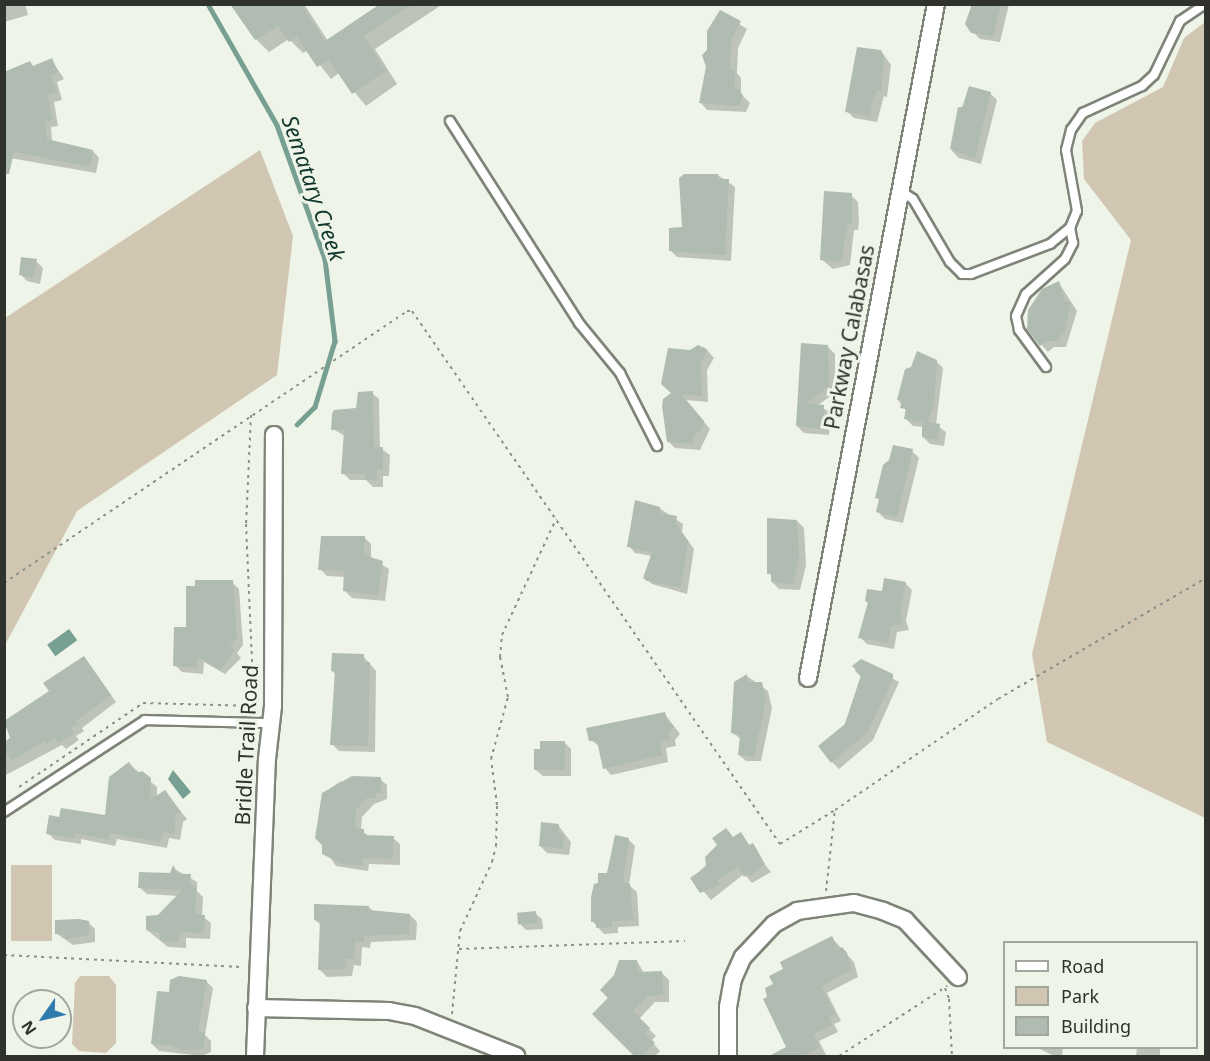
<!DOCTYPE html>
<style>
body{margin:0}
#map{position:relative;width:1210px;height:1061px;overflow:hidden;background:#eef4e8;font-family:"Noto Sans",sans-serif}
div>[style]{position:absolute}
[style*='--x']{left:calc(var(--x)*1px);top:calc(var(--y)*1px);width:calc(var(--w)*1px);rotate:calc(var(--a)*1deg)}
.green>*{inset:0;background:#d1c6b2;transform-origin:0 0}
.water>*{inset:0;background:#77a093;transform-origin:0 0}
.shadow>*{inset:0;background:#0003}
.stream>*{height:4.5px;margin:-2.25px;padding:0 2.25px;transform-origin:2.25px;border-radius:2.25px;background:#77a093}
.building>*{inset:0;background:#b0bbb1;transform-origin:0 0}
.path>*{height:2px;margin-top:-1px;transform-origin:0;background:repeating-linear-gradient(90deg,#8c9088 0 3px,transparent 0 7.5px)}
.roads{filter:drop-shadow(2px 0 #7f8479) drop-shadow(-2px 0 #7f8479) drop-shadow(0 2px #7f8479) drop-shadow(0 -2px #7f8479)}
.service>*{height:8px;margin:-4px;padding:0 4px;transform-origin:4px;border-radius:4px;background:#fff}
.minor>*{height:16px;margin:-8px;padding:0 8px;transform-origin:8px;border-radius:8px;background:#fff}
span{translate:-50% -50%;white-space:nowrap;text-align:center;line-height:1.15;-webkit-text-stroke:6px #eef4e8;paint-order:stroke}
.street-label{font-size:21px;color:#30322d}
.water-label{font-size:22px;color:#11372d;font-style:italic}
.frame{position:absolute;inset:0;border:6px solid #30322d;pointer-events:none}
.legend{position:absolute;left:1003px;top:941px;width:195px;height:108px;box-sizing:border-box;background:#eef4e8;border:2px solid #a2a69d;margin:0;padding:8px 10px;list-style:none;font-size:18px;color:#30322d}
.legend li{display:flex;align-items:center;gap:12px;height:30px}
.legend b{width:30px;border:2px solid #a2a69d}
.north{position:absolute;left:12px;top:989px;width:60px;height:60px;box-sizing:border-box;background:#eef4e8;border:2px solid #a2a69d;border-radius:50%;rotate:236deg;font-size:16px;font-weight:700;line-height:24px;text-align:center;color:#30322d}
.north::after{content:'';display:block;margin:auto;width:21px;height:27px;background:#2f7aad;clip-path:polygon(50% 0,100% 100%,50% 72%,0 100%)}
</style>
<div id="map">
<div class="green">
<div style="clip-path:polygon(1205px 22px,1206px 22px,1205px 818px,1047px 742px,1032px 654px,1131px 240px,1084px 179px,1082px 141px,1095px 123px,1163px 87px,1184px 38px)"></div>
<div style="clip-path:polygon(260px 150px,293px 236px,277px 375px,77px 511px,5px 645px,5px 318px)"></div>
<div style="left:11px;top:865px;width:41px;height:76px"></div>
<div style="clip-path:polygon(80px 976px,109px 976px,116px 985px,116px 1043px,106px 1053px,79px 1051px,72px 1044px,75px 983px)"></div>
</div>
<div class="water">
<div style="left:69px;top:629px;width:14px;height:27px;rotate:54deg"></div>
<div style="clip-path:polygon(173px 770px,191px 792px,183px 799px,168px 779px)"></div>
</div>
<div class="shadow">
<div style="clip-path:polygon(4px 4px,25px 4px,28px 15px,4px 22px)"></div>
<div style="clip-path:polygon(232px 4px,304px 4px,328px 41px,383px 4px,443px 4px,375px 49px,397px 84px,366px 106px,339px 73px,331px 79px,308px 50px,303px 53px,289px 39px,269px 52px,253px 36px)"></div>
<div style="clip-path:polygon(976px 4px,1009px 4px,1000px 42px,980px 39px,973px 32px)"></div>
<div style="clip-path:polygon(721px 12px,747px 29px,738px 48px,737px 73px,741px 78px,741px 94px,750px 103px,746px 112px,707px 110px,701px 103px,708px 51px)"></div>
<div style="clip-path:polygon(881px 51px,891px 65px,887px 97px,884px 96px,877px 122px,854px 118px,847px 111px)"></div>
<div style="clip-path:polygon(51px 59px,64px 79px,57px 82px,62px 100px,54px 102px,58px 126px,51px 127px,52px 142px,93px 151px,99px 158px,96px 173px,4px 157px)"></div>
<div style="clip-path:polygon(990px 93px,997px 100px,981px 164px,959px 158px,952px 151px,959px 108px)"></div>
<div style="clip-path:polygon(718px 175px,735px 187px,731px 261px,677px 257px,670px 250px)"></div>
<div style="clip-path:polygon(825px 192px,851px 195px,858px 202px,859px 221px,858px 230px,854px 230px,850px 265px,833px 269px,821px 259px)"></div>
<div style="clip-path:polygon(36px 261px,43px 268px,40px 284px,27px 281px,20px 274px)"></div>
<div style="clip-path:polygon(1059px 283px,1077px 311px,1066px 347px,1054px 347px,1048px 352px,1028px 329px)"></div>
<div style="clip-path:polygon(802px 345px,828px 347px,835px 354px,835px 393px,818px 405px,831px 413px,829px 435px,804px 433px,797px 426px)"></div>
<div style="clip-path:polygon(704px 347px,714px 358px,707px 370px,708px 402px,686px 400px,710px 429px,700px 450px,675px 448px,668px 441px,673px 393px,690px 352px)"></div>
<div style="clip-path:polygon(936px 361px,943px 368px,936px 425px,946px 432px,944px 446px,930px 444px,923px 437px,924px 427px,913px 426px,906px 419px,907px 412px,898px 400px,912px 368px)"></div>
<div style="clip-path:polygon(372px 393px,379px 399px,380px 448px,390px 455px,389px 476px,383px 476px,383px 487px,373px 487px,366px 480px,350px 480px,343px 473px,345px 436px,333px 429px)"></div>
<div style="clip-path:polygon(912px 451px,919px 458px,903px 523px,885px 519px,878px 512px)"></div>
<div style="clip-path:polygon(659px 508px,683px 524px,682px 532px,694px 549px,687px 594px,652px 584px,645px 577px,652px 556px,635px 553px,629px 546px)"></div>
<div style="clip-path:polygon(797px 521px,804px 528px,806px 565px,800px 590px,779px 589px,772px 582px,768px 559px)"></div>
<div style="clip-path:polygon(364px 537px,371px 544px,371px 558px,389px 569px,385px 601px,352px 598px,345px 591px,345px 577px,327px 576px,320px 569px)"></div>
<div style="clip-path:polygon(232px 582px,239px 589px,243px 645px,237px 653px,241px 658px,225px 674px,204px 662px,203px 674px,182px 672px,175px 665px,187px 628px)"></div>
<div style="clip-path:polygon(905px 583px,912px 590px,906px 621px,909px 630px,897px 632px,894px 649px,867px 644px,860px 637px,869px 604px,866px 601px)"></div>
<div style="clip-path:polygon(363px 656px,376px 671px,375px 752px,339px 751px,332px 744px,336px 675px,332px 671px)"></div>
<div style="clip-path:polygon(84px 657px,116px 702px,82px 728px,84px 731px,76px 736px,79px 740px,66px 749px,62px 745px,4px 776px,4px 744px)"></div>
<div style="clip-path:polygon(861px 661px,899px 682px,873px 740px,839px 769px,832px 762px,861px 677px,855px 671px,856px 663px)"></div>
<div style="clip-path:polygon(747px 676px,768px 691px,772px 708px,761px 761px,746px 761px,739px 755px,740px 739px,733px 732px)"></div>
<div style="clip-path:polygon(664px 713px,680px 734px,675px 740px,676px 746px,666px 748px,668px 762px,611px 775px,605px 768px,600px 747px,591px 740px)"></div>
<div style="clip-path:polygon(564px 742px,571px 749px,571px 776px,543px 776px,536px 770px)"></div>
<div style="clip-path:polygon(129px 764px,157px 787px,157px 797px,164px 791px,187px 819px,183px 822px,180px 840px,169px 838px,167px 848px,117px 839px,115px 846px,81px 839px,81px 844px,55px 840px,48px 833px,107px 817px)"></div>
<div style="clip-path:polygon(380px 779px,387px 785px,387px 799px,374px 804px,362px 817px,361px 830px,370px 837px,393px 838px,400px 844px,400px 865px,369px 864px,368px 871px,336px 866px,317px 838px,324px 793px,341px 781px,345px 784px)"></div>
<div style="clip-path:polygon(558px 825px,571px 842px,569px 855px,547px 853px,540px 846px)"></div>
<div style="clip-path:polygon(740px 834px,771px 872px,752px 883px,744px 874px,711px 900px,692px 878px)"></div>
<div style="clip-path:polygon(628px 839px,635px 846px,629px 885px,637px 892px,639px 926px,618px 927px,618px 933px,604px 934px,593px 922px,599px 885px)"></div>
<div style="clip-path:polygon(173px 868px,197px 882px,197px 891px,203px 897px,202px 916px,211px 923px,210px 939px,186px 938px,186px 948px,168px 947px,147px 930px,179px 896px,147px 894px,140px 888px,171px 875px)"></div>
<div style="clip-path:polygon(369px 907px,374px 912px,410px 915px,417px 922px,416px 940px,371px 942px,370px 948px,362px 947px,361px 966px,354px 965px,352px 976px,327px 977px,320px 970px,322px 926px,315px 920px)"></div>
<div style="clip-path:polygon(535px 913px,542px 919px,543px 929px,526px 930px,519px 923px)"></div>
<div style="clip-path:polygon(88px 922px,95px 929px,95px 942px,73px 945px,57px 934px)"></div>
<div style="clip-path:polygon(832px 938px,854px 962px,858px 977px,827px 993px,841px 1021px,834px 1024px,838px 1032px,819px 1041px,826px 1055px,823px 1056px,783px 1056px,781px 1052px,788px 1048px,769px 998px,775px 985px)"></div>
<div style="clip-path:polygon(637px 961px,644px 973px,662px 973px,669px 980px,669px 1002px,655px 1002px,639px 1019px,656px 1036px,651px 1041px,660px 1051px,655px 1056px,637px 1056px,595px 1014px)"></div>
<div style="clip-path:polygon(206px 981px,213px 988px,205px 1035px,211px 1041px,211px 1052px,202px 1056px,159px 1051px,152px 1044px,170px 993px)"></div>
<div style="clip-path:polygon(1038px 1048px,1063px 1048px,1062px 1056px,1054px 1056px)"></div>
<div style="clip-path:polygon(1137px 1048px,1160px 1048px,1160px 1056px,1104px 1056px,1136px 1056px)"></div>
</div>
<div class="stream">
<div style="--x:208;--y:4;--w:139;--a:60.3"></div>
<div style="--x:277;--y:125;--w:142;--a:70.3"></div>
<div style="--x:325;--y:259;--w:83;--a:83"></div>
<div style="--x:335;--y:341;--w:69;--a:106.9"></div>
<div style="--x:315;--y:407;--w:25;--a:135"></div>
</div>
<div class="building">
<div style="clip-path:polygon(230px 4px,301px 4px,325px 41px,380px 4px,412px 4px,364px 36px,386px 71px,352px 94px,329px 60px,317px 67px,297px 37px,289px 42px,278px 26px,255px 40px)"></div>
<div style="clip-path:polygon(972px 4px,1001px 4px,993px 36px,971px 33px,965px 24px)"></div>
<div style="clip-path:polygon(720px 10px,741px 21px,731px 40px,730px 69px,735px 70px,734px 86px,743px 95px,739px 106px,699px 103px,706px 67px,702px 55px,707px 50px,707px 31px)"></div>
<div style="clip-path:polygon(857px 47px,881px 50px,884px 57px,881px 91px,877px 90px,873px 100px,870px 116px,845px 112px)"></div>
<div style="clip-path:polygon(52px 58px,58px 72px,51px 75px,57px 93px,48px 95px,52px 120px,45px 121px,47px 139px,93px 150px,90px 167px,14px 152px,9px 174px,4px 174px,4px 72px,30px 61px,33px 66px)"></div>
<div style="clip-path:polygon(969px 86px,991px 92px,975px 158px,950px 149px,958px 107px,962px 108px)"></div>
<div style="clip-path:polygon(684px 174px,718px 174px,718px 179px,729px 179px,725px 255px,669px 251px,669px 228px,682px 227px,679px 178px)"></div>
<div style="clip-path:polygon(824px 191px,852px 193px,852px 224px,848px 224px,841px 262px,820px 260px)"></div>
<div style="clip-path:polygon(21px 257px,37px 259px,33px 278px,19px 275px)"></div>
<div style="clip-path:polygon(1059px 281px,1065px 301px,1071px 303px,1064px 333px,1061px 332px,1059px 341px,1047px 341px,1040px 346px,1027px 329px,1028px 310px,1042px 289px)"></div>
<div style="clip-path:polygon(801px 343px,828px 345px,829px 386px,806px 403px,824px 405px,823px 429px,796px 426px)"></div>
<div style="clip-path:polygon(698px 345px,708px 350px,701px 362px,702px 396px,681px 394px,704px 421px,703px 428px,694px 435px,693px 444px,667px 442px,662px 406px,663px 399px,671px 393px,661px 384px,668px 348px,690px 350px)"></div>
<div style="clip-path:polygon(917px 351px,937px 360px,934px 403px,928px 422px,940px 424px,938px 440px,922px 437px,922px 422px,904px 419px,906px 409px,900px 408px,902px 401px,897px 400px,905px 369px,911px 367px)"></div>
<div style="clip-path:polygon(373px 391px,374px 447px,383px 447px,383px 470px,377px 469px,377px 480px,365px 480px,365px 474px,341px 474px,344px 430px,331px 430px,332px 414px,334px 410px,356px 408px,358px 392px)"></div>
<div style="clip-path:polygon(893px 445px,913px 449px,897px 517px,876px 512px,879px 499px,875px 498px,883px 465px,889px 460px)"></div>
<div style="clip-path:polygon(635px 500px,660px 507px,660px 513px,677px 516px,676px 524px,688px 541px,681px 588px,647px 581px,643px 578px,652px 552px,627px 547px)"></div>
<div style="clip-path:polygon(767px 518px,797px 520px,799px 557px,793px 584px,771px 582px,771px 574px,767px 574px)"></div>
<div style="clip-path:polygon(321px 536px,365px 536px,364px 555px,383px 561px,378px 595px,343px 591px,344px 571px,318px 570px)"></div>
<div style="clip-path:polygon(884px 578px,906px 582px,900px 613px,903px 624px,891px 626px,888px 643px,858px 638px,868px 602px,865px 601px,867px 589px,882px 591px)"></div>
<div style="clip-path:polygon(195px 580px,233px 580px,237px 637px,230px 646px,235px 650px,220px 670px,197px 657px,197px 668px,173px 666px,174px 627px,186px 627px,186px 586px,195px 586px)"></div>
<div style="clip-path:polygon(332px 653px,364px 654px,364px 662px,370px 662px,368px 746px,330px 745px,335px 671px,331px 671px)"></div>
<div style="clip-path:polygon(84px 656px,111px 695px,76px 721px,78px 724px,71px 728px,74px 733px,58px 743px,55px 738px,47px 744px,45px 741px,12px 760px,4px 750px,4px 742px,10px 738px,4px 721px,49px 691px,43px 683px)"></div>
<div style="clip-path:polygon(861px 659px,893px 674px,893px 679px,867px 733px,831px 763px,818px 746px,845px 724px,861px 675px,852px 666px)"></div>
<div style="clip-path:polygon(747px 674px,747px 682px,762px 682px,766px 700px,754px 757px,738px 755px,740px 736px,731px 733px,734px 682px)"></div>
<div style="clip-path:polygon(665px 712px,668px 723px,674px 726px,669px 732px,670px 740px,660px 742px,662px 755px,603px 769px,597px 741px,589px 741px,586px 728px)"></div>
<div style="clip-path:polygon(540px 741px,565px 741px,565px 770px,534px 770px,534px 749px,540px 749px)"></div>
<div style="clip-path:polygon(129px 762px,137px 773px,142px 771px,151px 778px,150px 800px,165px 790px,181px 812px,176px 815px,174px 834px,163px 832px,160px 842px,110px 833px,109px 840px,75px 833px,74px 838px,46px 834px,49px 815px,59px 817px,61px 808px,105px 815px,109px 777px)"></div>
<div style="clip-path:polygon(352px 776px,381px 777px,381px 793px,376px 793px,375px 798px,367px 798px,356px 810px,355px 828px,364px 829px,364px 835px,394px 836px,393px 859px,362px 858px,362px 865px,342px 864px,322px 854px,322px 845px,315px 838px,322px 793px)"></div>
<div style="clip-path:polygon(541px 822px,559px 824px,558px 833px,564px 834px,563px 849px,539px 846px)"></div>
<div style="clip-path:polygon(726px 828px,733px 837px,741px 832px,749px 845px,753px 843px,765px 864px,751px 876px,749px 873px,744px 877px,738px 867px,717px 880px,720px 885px,700px 893px,690px 878px,706px 867px,705px 857px,717px 845px,712px 838px)"></div>
<div style="clip-path:polygon(615px 835px,629px 838px,623px 882px,630px 884px,633px 920px,612px 921px,612px 927px,596px 928px,596px 922px,591px 922px,591px 897px,594px 884px,598px 883px,598px 873px,607px 873px)"></div>
<div style="clip-path:polygon(173px 865px,178px 874px,191px 874px,190px 884px,196px 889px,195px 914px,205px 915px,204px 933px,180px 932px,179px 942px,160px 941px,160px 933px,146px 930px,146px 916px,158px 915px,182px 890px,138px 888px,139px 872px,170px 873px)"></div>
<div style="clip-path:polygon(314px 904px,369px 906px,369px 910px,410px 914px,409px 934px,364px 936px,364px 942px,355px 941px,354px 959px,347px 959px,345px 969px,318px 970px,320px 921px,314px 920px)"></div>
<div style="left:536px;top:911px;width:12px;height:19px;rotate:85deg"></div>
<div style="clip-path:polygon(79px 919px,89px 921px,89px 935px,65px 939px,65px 934px,55px 934px,55px 920px)"></div>
<div style="clip-path:polygon(832px 936px,838px 949px,842px 947px,847px 953px,852px 970px,821px 986px,835px 1014px,829px 1017px,832px 1025px,813px 1034px,820px 1047px,802px 1056px,769px 1056px,786px 1047px,763px 999px,767px 997px,765px 988px,773px 984px,769px 976px,783px 969px,780px 962px)"></div>
<div style="clip-path:polygon(619px 960px,637px 960px,637px 972px,662px 971px,663px 995px,648px 996px,633px 1011px,650px 1028px,645px 1033px,655px 1043px,642px 1056px,634px 1056px,592px 1014px,608px 998px,600px 990px,614px 975px)"></div>
<div style="clip-path:polygon(179px 976px,207px 980px,198px 1031px,205px 1033px,203px 1049px,180px 1050px,171px 1045px,151px 1044px,157px 991px,169px 992px,170px 980px)"></div>
</div>
<div class="path">
<div style="--x:251;--y:415;--w:109;--a:92.6"></div>
<div style="--x:246;--y:524;--w:182;--a:87.5"></div>
<div style="--x:4;--y:583;--w:486;--a:-34"></div>
<div style="--x:407;--y:311;--w:5;--a:0"></div>
<div style="--x:412;--y:311;--w:648;--a:55.38"></div>
<div style="--x:780;--y:844;--w:65;--a:-31.7"></div>
<div style="--x:19;--y:787;--w:150;--a:-34.1"></div>
<div style="--x:143;--y:703;--w:114;--a:1.5"></div>
<div style="--x:826;--y:891;--w:81;--a:-83.7"></div>
<div style="--x:835;--y:810;--w:197;--a:-34.3"></div>
<div style="--x:998;--y:699;--w:241;--a:-30.2"></div>
<div style="--x:459;--y:949;--w:226;--a:-2"></div>
<div style="--x:4;--y:955;--w:238;--a:2.9"></div>
<div style="--x:945;--y:988;--w:12;--a:70"></div>
<div style="--x:949;--y:999;--w:57;--a:87"></div>
<div style="--x:452;--y:1014;--w:83;--a:-84.5"></div>
<div style="--x:460;--y:931;--w:76;--a:-65.1"></div>
<div style="--x:492;--y:862;--w:16;--a:-76"></div>
<div style="--x:496;--y:846;--w:41;--a:-88.6"></div>
<div style="--x:497;--y:805;--w:46;--a:-97.4"></div>
<div style="--x:491;--y:759;--w:64;--a:-74.7"></div>
<div style="--x:508;--y:697;--w:41;--a:-101.3"></div>
<div style="--x:500;--y:657;--w:22;--a:-85"></div>
<div style="--x:502;--y:635;--w:128;--a:-65"></div>
<div style="--x:839;--y:1056;--w:129;--a:-32.9"></div>
</div>
<div class="roads">
<div class="service">
<div style="--x:450;--y:121;--w:240;--a:57.4"></div>
<div style="--x:579;--y:323;--w:65;--a:50.6"></div>
<div style="--x:620;--y:373;--w:82;--a:63.1"></div>
<div style="--x:901;--y:191;--w:14;--a:34"></div>
<div style="--x:913;--y:199;--w:73;--a:59.6"></div>
<div style="--x:950;--y:262;--w:17;--a:45"></div>
<div style="--x:962;--y:274;--w:9;--a:0"></div>
<div style="--x:971;--y:274;--w:85;--a:-20.8"></div>
<div style="--x:1050;--y:244;--w:26;--a:-39"></div>
<div style="--x:1070;--y:228;--w:18;--a:-68"></div>
<div style="--x:1077;--y:211;--w:62;--a:-100.2"></div>
<div style="--x:1066;--y:150;--w:21;--a:-76"></div>
<div style="--x:1071;--y:130;--w:21;--a:-55"></div>
<div style="--x:1083;--y:113;--w:65;--a:-24.6"></div>
<div style="--x:1142;--y:86;--w:16;--a:-43"></div>
<div style="--x:1154;--y:75;--w:60;--a:-64.3"></div>
<div style="--x:1180;--y:21;--w:30;--a:-34"></div>
<div style="--x:1046;--y:367;--w:46;--a:-126.1"></div>
<div style="--x:1019;--y:330;--w:14;--a:-102"></div>
<div style="--x:1016;--y:316;--w:24;--a:-66"></div>
<div style="--x:1026;--y:294;--w:52;--a:-41.9"></div>
<div style="--x:1065;--y:259;--w:18;--a:-63"></div>
<div style="--x:1073;--y:243;--w:15;--a:-101"></div>
<div style="--x:4;--y:812;--w:168;--a:-33.1"></div>
<div style="--x:145;--y:720;--w:126;--a:1.4"></div>
</div>
<div class="minor">
<div style="--x:808;--y:678;--w:686;--a:-79.25"></div>
<div style="--x:256;--y:1008;--w:133;--a:1.3"></div>
<div style="--x:389;--y:1011;--w:26;--a:11"></div>
<div style="--x:415;--y:1016;--w:109;--a:21.6"></div>
<div style="--x:255;--y:1056;--w:297;--a:-87.7"></div>
<div style="--x:267;--y:759;--w:53;--a:-83.5"></div>
<div style="--x:273;--y:706;--w:271;--a:-89.8"></div>
<div style="--x:728;--y:1056;--w:49;--a:-90"></div>
<div style="--x:728;--y:1007;--w:28;--a:-80"></div>
<div style="--x:733;--y:979;--w:24;--a:-66"></div>
<div style="--x:743;--y:957;--w:45;--a:-46.8"></div>
<div style="--x:774;--y:924;--w:26;--a:-29"></div>
<div style="--x:797;--y:911;--w:58;--a:-8"></div>
<div style="--x:854;--y:903;--w:30;--a:15"></div>
<div style="--x:883;--y:911;--w:24;--a:22"></div>
<div style="--x:905;--y:920;--w:78;--a:47.1"></div>
</div>
</div>
<div class="street-label">
<span style="left:849px;top:337px;rotate:-79deg">Parkway Calabasas</span>
<span style="left:246px;top:745px;rotate:-87deg">Bridle Trail Road</span>
</div>
<div class="water-label">
<span style="left:314px;top:188px;rotate:71deg">Sematary Creek</span>
</div>
<div class="frame"></div>
<ul class="legend">
<li><b style="height:8px;background:#fff"></b>Road</li>
<li><b style="height:16px;background:#d1c6b2"></b>Park</li>
<li><b style="height:16px;background:#b0bbb1"></b>Building</li>
</ul>
<div class="north">N</div>
</div>
